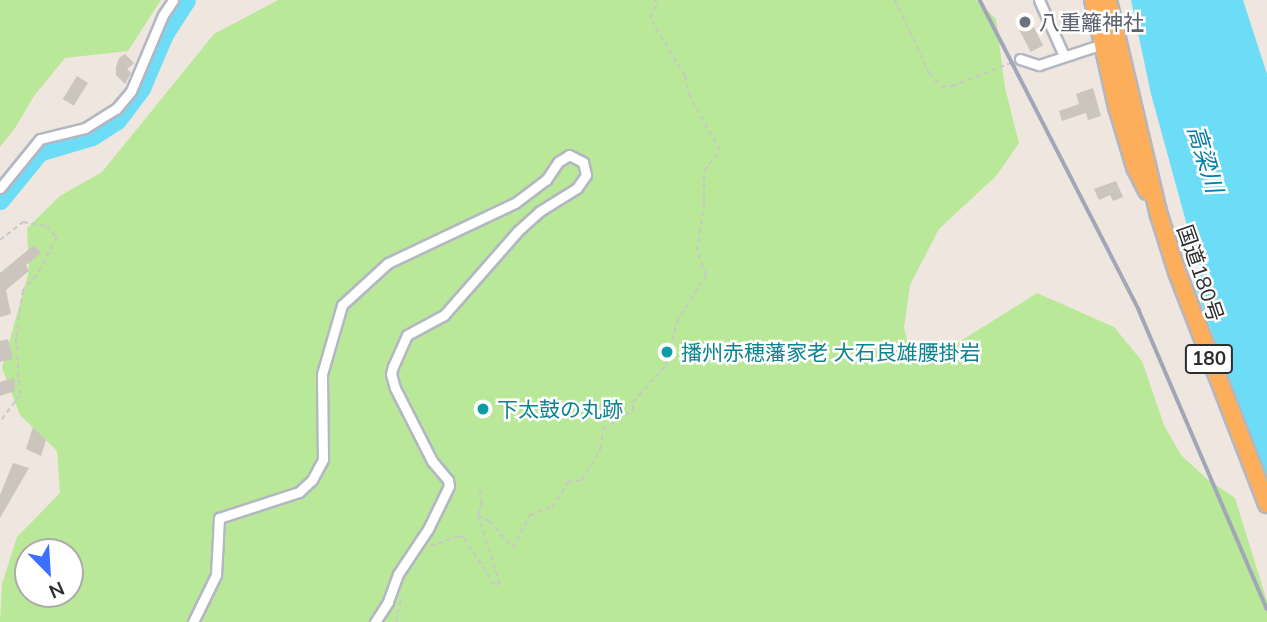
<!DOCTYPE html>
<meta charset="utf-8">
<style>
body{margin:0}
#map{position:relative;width:1267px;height:622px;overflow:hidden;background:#efe7df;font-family:Mulish,"Noto Sans JP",sans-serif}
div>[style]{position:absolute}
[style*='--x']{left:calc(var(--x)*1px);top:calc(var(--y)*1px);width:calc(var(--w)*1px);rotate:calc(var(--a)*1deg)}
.green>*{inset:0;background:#bae899}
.water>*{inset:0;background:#6ddcf6}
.river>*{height:19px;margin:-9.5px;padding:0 9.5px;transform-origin:9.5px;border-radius:9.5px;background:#6ddcf6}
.building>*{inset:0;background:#cbc5bd;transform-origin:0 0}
.path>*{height:2px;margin-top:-1px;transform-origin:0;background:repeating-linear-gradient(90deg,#c8c8c8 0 5px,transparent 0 8.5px)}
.roads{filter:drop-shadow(2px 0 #b3b7c1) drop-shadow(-2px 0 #b3b7c1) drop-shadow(0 2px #b3b7c1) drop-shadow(0 -2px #b3b7c1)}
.minor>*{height:9px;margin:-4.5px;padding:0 4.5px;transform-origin:4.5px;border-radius:4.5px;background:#fff}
.trunk>*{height:16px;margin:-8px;padding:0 8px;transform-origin:8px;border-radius:8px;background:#fcae5a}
.rail>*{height:3.5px;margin:-1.75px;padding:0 1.75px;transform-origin:1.75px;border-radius:1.75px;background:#a1a6b8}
.dots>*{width:19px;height:19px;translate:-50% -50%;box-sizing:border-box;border:4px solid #fff;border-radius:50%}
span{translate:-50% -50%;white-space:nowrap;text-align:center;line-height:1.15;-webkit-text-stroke:5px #fff;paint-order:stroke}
.shield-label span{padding:2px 5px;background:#fff;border:2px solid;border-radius:5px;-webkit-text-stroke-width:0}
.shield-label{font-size:19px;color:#2d2d2d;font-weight:700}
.worship-label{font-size:21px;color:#5b616d}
.left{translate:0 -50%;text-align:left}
.street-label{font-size:21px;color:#2d2d2d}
.culture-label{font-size:21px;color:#0d838f}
.water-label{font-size:23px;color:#057da9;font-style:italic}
.north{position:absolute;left:14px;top:538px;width:70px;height:70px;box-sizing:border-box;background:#fff;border:2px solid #ababab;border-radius:50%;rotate:156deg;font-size:19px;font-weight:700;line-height:28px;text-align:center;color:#2d2d2d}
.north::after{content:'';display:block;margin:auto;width:24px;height:32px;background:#3c6fff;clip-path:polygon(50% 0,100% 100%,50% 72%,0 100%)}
</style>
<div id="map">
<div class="green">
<div style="clip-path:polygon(0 0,161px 0,128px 51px,65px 58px,34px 96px,15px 128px,0 147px)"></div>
<div style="clip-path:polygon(evenodd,278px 0,976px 0,996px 19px,1005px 88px,1019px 143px,997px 175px,939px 229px,910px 285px,904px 328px,911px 355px,946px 350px,1037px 293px,1114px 327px,1142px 361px,1164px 425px,1181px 455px,1206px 478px,1235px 498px,1267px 601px,1267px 622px,0 622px,2px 584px,17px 537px,60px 493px,57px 451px,20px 415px,2px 368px,29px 271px,27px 228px,60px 196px,102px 172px,214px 34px,278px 0,28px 552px,70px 552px,70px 594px,28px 594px,28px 552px)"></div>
</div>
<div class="water">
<div style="clip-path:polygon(1131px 0,1243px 0,1267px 74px,1267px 480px,1192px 279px,1200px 273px,1151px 94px)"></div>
</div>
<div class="river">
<div style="--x:0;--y:200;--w:62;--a:-50.9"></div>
<div style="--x:39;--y:152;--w:55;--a:-16.8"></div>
<div style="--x:92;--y:136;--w:30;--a:-33"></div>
<div style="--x:117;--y:120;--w:40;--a:-53"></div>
<div style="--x:141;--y:88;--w:59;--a:-66.9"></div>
<div style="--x:164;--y:34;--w:40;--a:-57.1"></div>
</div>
<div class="building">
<div style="left:1029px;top:18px;width:31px;height:14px;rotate:63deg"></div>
<div style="clip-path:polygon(125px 54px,134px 63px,127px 69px,131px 73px,125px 84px,116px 75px,116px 67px,119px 58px)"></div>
<div style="left:77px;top:76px;width:13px;height:27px;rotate:32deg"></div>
<div style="clip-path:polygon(1093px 88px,1101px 116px,1088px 120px,1086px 113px,1062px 121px,1059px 111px,1079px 104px,1076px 94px)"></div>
<div style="clip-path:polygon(1116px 181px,1123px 197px,1113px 201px,1110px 195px,1099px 200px,1094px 189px)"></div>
<div style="clip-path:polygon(34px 245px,41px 253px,26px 265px,29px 271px,6px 290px,11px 314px,0 317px,0 273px)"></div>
<div style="clip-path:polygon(8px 339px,13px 359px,0 362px,0 341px)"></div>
<div style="clip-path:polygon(14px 378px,15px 391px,0 396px,0 382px)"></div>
<div style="clip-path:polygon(33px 427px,46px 440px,41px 456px,26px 449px)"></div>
<div style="clip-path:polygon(13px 463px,29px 468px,0 518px,0 495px)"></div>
</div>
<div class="path">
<div style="--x:895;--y:0;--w:81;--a:65"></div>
<div style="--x:929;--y:73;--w:18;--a:49"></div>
<div style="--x:941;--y:87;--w:11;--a:-5"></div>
<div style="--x:952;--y:86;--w:63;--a:-21.3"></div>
<div style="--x:0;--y:240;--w:29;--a:-38"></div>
<div style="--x:23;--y:222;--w:23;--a:10"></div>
<div style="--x:46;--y:226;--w:16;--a:45"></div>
<div style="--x:57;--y:237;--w:43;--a:117.8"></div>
<div style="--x:37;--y:275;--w:21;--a:133"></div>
<div style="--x:23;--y:290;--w:49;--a:98.3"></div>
<div style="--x:16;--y:338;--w:57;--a:86"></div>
<div style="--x:20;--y:395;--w:34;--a:127"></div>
<div style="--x:478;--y:515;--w:13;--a:29"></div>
<div style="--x:489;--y:521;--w:36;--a:48"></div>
<div style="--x:513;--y:548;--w:37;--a:-63"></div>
<div style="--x:530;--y:515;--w:23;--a:-20"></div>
<div style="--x:552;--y:507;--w:30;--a:-57"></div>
<div style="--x:568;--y:482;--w:14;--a:-8"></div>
<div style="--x:582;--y:480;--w:37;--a:-59"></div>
<div style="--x:601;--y:448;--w:19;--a:-84"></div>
<div style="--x:603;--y:429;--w:36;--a:-32"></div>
<div style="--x:633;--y:410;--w:8;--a:-90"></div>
<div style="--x:633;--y:402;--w:50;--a:-48.3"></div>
<div style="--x:666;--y:365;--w:44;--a:-75.7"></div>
<div style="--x:677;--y:322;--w:55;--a:-58.3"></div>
<div style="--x:706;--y:275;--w:27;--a:-110"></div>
<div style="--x:697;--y:250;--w:45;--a:-81"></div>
<div style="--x:704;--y:206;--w:35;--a:-90"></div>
<div style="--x:704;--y:171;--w:26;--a:-53"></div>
<div style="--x:720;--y:150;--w:61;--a:-119.5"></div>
<div style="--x:690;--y:97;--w:22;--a:-103"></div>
<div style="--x:685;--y:76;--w:68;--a:-121.1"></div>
<div style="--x:650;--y:18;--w:17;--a:-65"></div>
<div style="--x:657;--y:3;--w:4;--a:-124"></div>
<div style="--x:430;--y:546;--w:31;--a:-19"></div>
<div style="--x:459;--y:536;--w:5;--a:22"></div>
<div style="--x:464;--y:538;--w:55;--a:56.9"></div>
<div style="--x:494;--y:584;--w:6;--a:0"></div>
<div style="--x:500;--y:584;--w:72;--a:-107.7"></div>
<div style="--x:478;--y:515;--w:13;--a:-72"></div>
<div style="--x:482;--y:503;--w:13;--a:-99"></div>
<div style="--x:396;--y:622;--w:25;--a:-78"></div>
</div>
<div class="roads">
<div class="minor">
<div style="--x:1039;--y:0;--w:61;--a:65.9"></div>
<div style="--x:1020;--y:59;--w:20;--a:18"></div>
<div style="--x:1039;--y:65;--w:67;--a:-18.2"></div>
<div style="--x:0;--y:188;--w:63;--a:-50.8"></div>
<div style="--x:40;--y:139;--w:46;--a:-13.7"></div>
<div style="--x:85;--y:128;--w:36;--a:-32"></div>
<div style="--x:116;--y:109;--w:23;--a:-50"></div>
<div style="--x:131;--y:91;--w:82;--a:-67.2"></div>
<div style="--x:163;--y:15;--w:18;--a:-56"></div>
<div style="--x:193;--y:622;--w:52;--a:-63.9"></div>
<div style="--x:216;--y:575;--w:57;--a:-87"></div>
<div style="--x:219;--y:518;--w:84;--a:-18"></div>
<div style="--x:299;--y:492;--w:18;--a:-43"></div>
<div style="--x:312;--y:480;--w:24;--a:-62"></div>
<div style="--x:323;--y:459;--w:85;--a:-90.7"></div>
<div style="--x:322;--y:374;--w:72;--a:-73.8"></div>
<div style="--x:342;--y:305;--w:62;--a:-42.4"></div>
<div style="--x:388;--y:263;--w:140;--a:-25.3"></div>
<div style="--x:515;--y:203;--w:39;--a:-37"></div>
<div style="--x:546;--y:180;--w:22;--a:-56"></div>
<div style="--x:558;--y:162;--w:13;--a:-32"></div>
<div style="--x:569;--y:155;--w:16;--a:27"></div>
<div style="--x:583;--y:162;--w:13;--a:77"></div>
<div style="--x:586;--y:175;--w:16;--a:125"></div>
<div style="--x:577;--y:188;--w:44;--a:148.1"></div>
<div style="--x:540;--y:211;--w:31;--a:138"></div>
<div style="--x:517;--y:232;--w:111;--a:131.3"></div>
<div style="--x:444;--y:315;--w:42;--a:151.6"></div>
<div style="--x:407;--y:335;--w:34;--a:114"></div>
<div style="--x:393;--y:366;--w:8;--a:104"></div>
<div style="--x:391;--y:374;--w:15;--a:74"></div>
<div style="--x:395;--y:388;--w:82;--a:63.1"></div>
<div style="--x:432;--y:461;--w:25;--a:50"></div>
<div style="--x:448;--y:480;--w:6;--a:81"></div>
<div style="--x:449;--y:486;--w:48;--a:116"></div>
<div style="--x:428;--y:529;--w:54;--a:123.7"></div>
<div style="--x:398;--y:574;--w:30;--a:110"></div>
<div style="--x:388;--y:602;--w:24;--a:123"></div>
</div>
<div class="trunk">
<div style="--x:1093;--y:0;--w:110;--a:77.4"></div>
<div style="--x:1117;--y:107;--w:63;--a:73.3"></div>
<div style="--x:1135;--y:167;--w:27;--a:63"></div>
<div style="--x:1108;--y:0;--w:218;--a:76.7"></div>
<div style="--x:1158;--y:212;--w:63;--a:72.4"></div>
<div style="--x:1177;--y:272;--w:249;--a:68.8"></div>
</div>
</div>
<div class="rail">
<div style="--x:980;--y:0;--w:348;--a:62.8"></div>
<div style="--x:1139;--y:310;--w:325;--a:66.8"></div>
</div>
<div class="dots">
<div style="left:1025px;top:22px;background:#6b7280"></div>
<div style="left:667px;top:352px;background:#0f9aa8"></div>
<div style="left:483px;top:409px;background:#0f9aa8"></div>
</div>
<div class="shield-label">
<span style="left:1209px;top:359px">180</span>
</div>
<div class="worship-label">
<span class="left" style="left:1039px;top:22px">八重籬神社</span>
</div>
<div class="street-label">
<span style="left:1201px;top:273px;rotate:71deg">国道180号</span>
</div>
<div class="culture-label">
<span class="left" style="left:681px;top:352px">播州赤穂藩家老 大石良雄腰掛岩</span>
<span class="left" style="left:497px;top:409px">下太鼓の丸跡</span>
</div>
<div class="water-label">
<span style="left:1205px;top:159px;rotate:73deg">高梁川</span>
</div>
<div class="north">N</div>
</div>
